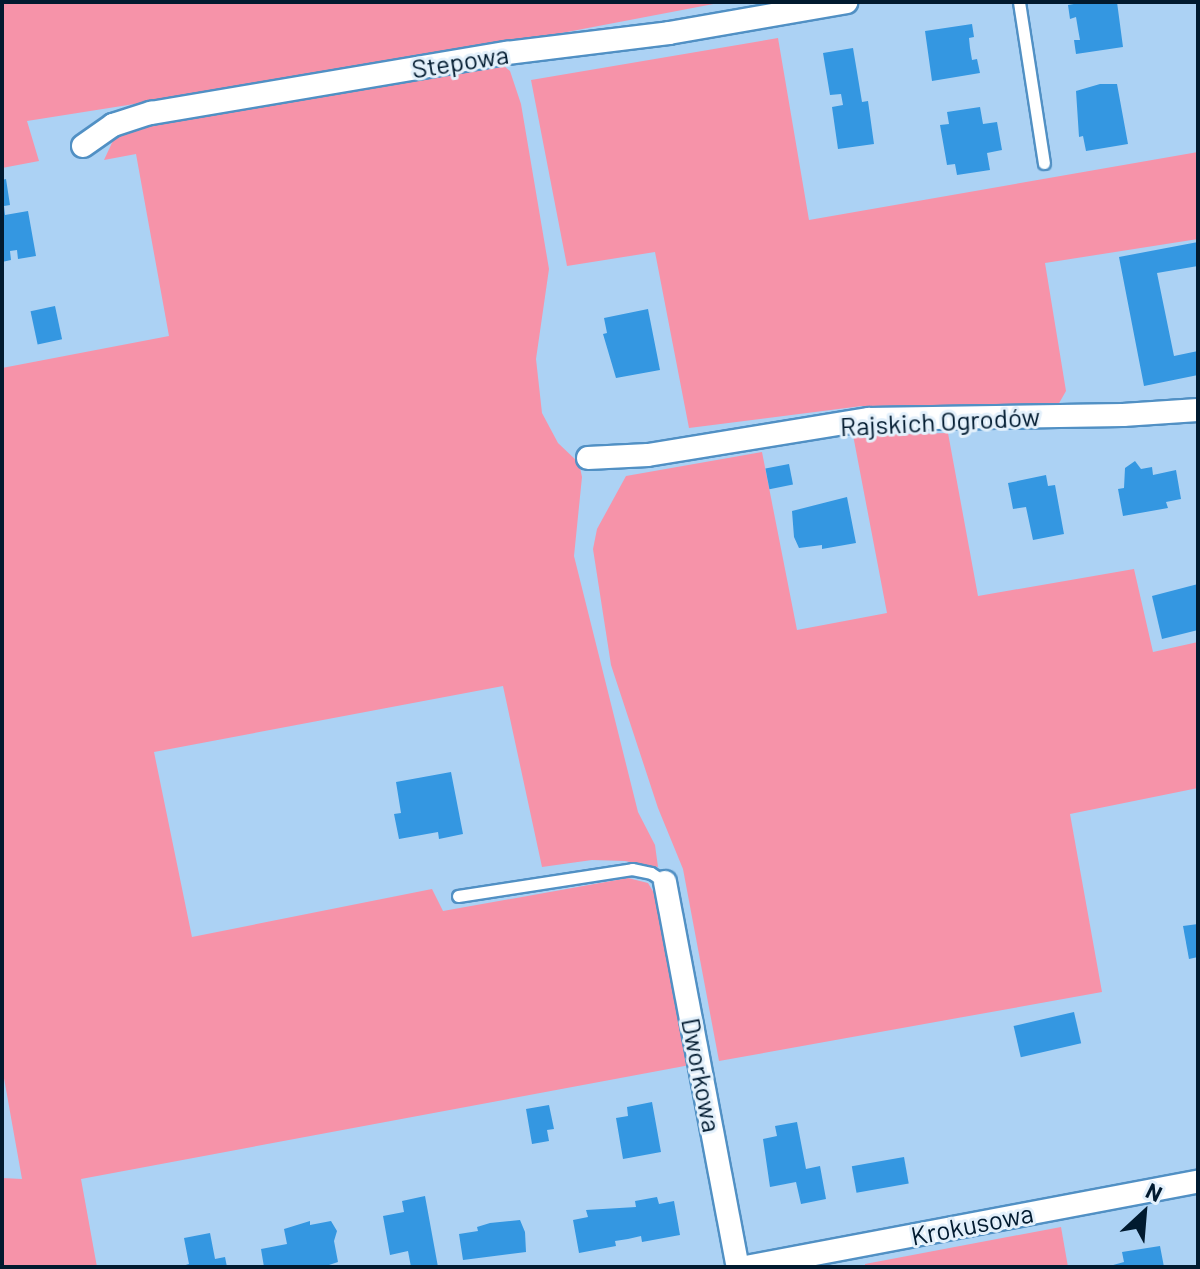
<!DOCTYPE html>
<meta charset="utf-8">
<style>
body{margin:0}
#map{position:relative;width:1200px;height:1269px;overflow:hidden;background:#acd2f4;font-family:Barlow,sans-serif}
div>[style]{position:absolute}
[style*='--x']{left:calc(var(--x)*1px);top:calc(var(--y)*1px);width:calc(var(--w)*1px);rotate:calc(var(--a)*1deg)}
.green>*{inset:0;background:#f693a9}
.building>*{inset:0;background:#3497e1;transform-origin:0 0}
.roads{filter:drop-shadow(2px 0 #5190c4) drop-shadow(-2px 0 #5190c4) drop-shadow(0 2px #5190c4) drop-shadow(0 -2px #5190c4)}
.service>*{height:11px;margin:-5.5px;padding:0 5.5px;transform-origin:5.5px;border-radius:5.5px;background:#fff}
.minor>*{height:22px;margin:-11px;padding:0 11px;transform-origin:11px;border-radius:11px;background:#fff}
span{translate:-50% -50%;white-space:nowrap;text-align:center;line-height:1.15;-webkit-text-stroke:6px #e3f0fb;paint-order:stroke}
.street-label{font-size:26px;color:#011a2f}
.frame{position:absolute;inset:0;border:4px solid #011a2f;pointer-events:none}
.north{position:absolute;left:1104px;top:1173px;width:80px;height:80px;-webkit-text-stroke:6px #e3f0fb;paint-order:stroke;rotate:26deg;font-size:22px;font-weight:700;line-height:32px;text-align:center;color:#011a2f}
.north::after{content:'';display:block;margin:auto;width:28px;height:36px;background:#011a2f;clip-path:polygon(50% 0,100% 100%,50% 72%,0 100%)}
</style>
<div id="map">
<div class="green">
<div style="clip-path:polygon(2px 2px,724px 2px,457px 53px,27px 121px,39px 161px,2px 168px)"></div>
<div style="clip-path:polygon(778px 38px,809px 220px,1198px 152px,1198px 239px,1045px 263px,1066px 391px,1058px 405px,862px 406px,689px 428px,655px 252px,567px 266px,531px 80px)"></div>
<div style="clip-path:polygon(499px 62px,510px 71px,521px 104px,549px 269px,536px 359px,542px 413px,558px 443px,579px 463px,582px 477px,574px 556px,638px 812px,655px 845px,658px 867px,625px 861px,592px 860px,542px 867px,503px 686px,154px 752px,192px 937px,432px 889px,443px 911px,628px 878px,648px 883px,660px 903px,690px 1065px,81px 1179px,97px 1267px,2px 1267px,2px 1178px,22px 1179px,2px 1067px,2px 368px,169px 336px,136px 154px,104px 160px,117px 132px,139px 121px)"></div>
<div style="clip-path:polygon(948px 433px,978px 596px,1134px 569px,1153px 652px,1198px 642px,1198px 788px,1070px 814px,1102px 992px,719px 1061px,683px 869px,658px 808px,611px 665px,593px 549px,597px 529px,626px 476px,762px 452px,797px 630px,887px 613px,853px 435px)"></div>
<div style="clip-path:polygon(1061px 1227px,1068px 1267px,865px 1267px,865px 1264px)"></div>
</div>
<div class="building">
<div style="clip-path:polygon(1085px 2px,1117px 2px,1123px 47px,1076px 54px,1074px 40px,1080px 40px,1078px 29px,1076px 17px,1070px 19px,1068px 5px)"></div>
<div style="clip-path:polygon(972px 24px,974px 37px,969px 38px,970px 48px,972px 60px,977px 59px,980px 73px,932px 81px,925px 31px)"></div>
<div style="clip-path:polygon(853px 48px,862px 102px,868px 101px,874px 144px,838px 149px,832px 107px,843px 105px,841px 94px,830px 95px,823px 53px)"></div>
<div style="clip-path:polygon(1100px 84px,1117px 84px,1128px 144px,1086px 151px,1083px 136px,1079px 137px,1076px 91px)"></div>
<div style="clip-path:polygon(980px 107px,983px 124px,997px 122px,1002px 150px,987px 153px,990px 170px,957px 175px,955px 164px,947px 165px,940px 125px,949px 124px,947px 112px)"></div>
<div style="clip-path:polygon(6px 179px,10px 205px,4px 206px,5px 215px,28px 211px,36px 256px,18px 259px,17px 250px,10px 251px,11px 260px,2px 262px,2px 180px)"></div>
<div style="clip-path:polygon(1198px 242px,1198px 266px,1157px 273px,1174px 356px,1198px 351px,1198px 375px,1144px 386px,1119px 257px)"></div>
<div style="left:55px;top:306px;width:34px;height:25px;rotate:78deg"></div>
<div style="clip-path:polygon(648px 309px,660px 370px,616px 378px,603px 334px,607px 333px,604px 318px)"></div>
<div style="clip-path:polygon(1135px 461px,1141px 469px,1152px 467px,1153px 475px,1176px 470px,1181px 499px,1166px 502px,1168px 508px,1123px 516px,1118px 489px,1124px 488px,1125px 468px)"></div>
<div style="left:789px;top:464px;width:21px;height:24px;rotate:79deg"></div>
<div style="clip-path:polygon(1046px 475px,1048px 486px,1055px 485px,1064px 534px,1033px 540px,1026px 507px,1013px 509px,1008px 483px)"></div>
<div style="clip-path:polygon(847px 497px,856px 543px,822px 549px,822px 545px,799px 548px,794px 537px,792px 511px)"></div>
<div style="clip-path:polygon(1198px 584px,1198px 630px,1162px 639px,1152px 596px)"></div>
<div style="clip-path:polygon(451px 772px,463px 834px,439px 839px,438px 832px,399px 839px,394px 814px,401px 813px,396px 782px)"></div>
<div style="clip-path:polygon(1198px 924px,1198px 957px,1189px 959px,1183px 926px)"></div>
<div style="left:1074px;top:1012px;width:32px;height:62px;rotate:77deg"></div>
<div style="clip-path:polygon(652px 1102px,661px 1152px,623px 1159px,616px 1118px,628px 1116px,627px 1107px)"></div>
<div style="clip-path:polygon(549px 1105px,554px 1129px,547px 1130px,549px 1141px,532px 1144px,526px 1109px)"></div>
<div style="clip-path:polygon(797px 1122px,806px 1169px,820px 1166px,826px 1199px,801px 1204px,796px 1182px,770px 1187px,763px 1139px,777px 1136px,775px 1126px)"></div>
<div style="left:904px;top:1157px;width:27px;height:53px;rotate:80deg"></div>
<div style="clip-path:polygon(425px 1196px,438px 1267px,411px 1267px,408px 1251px,390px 1255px,383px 1216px,404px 1212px,402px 1201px)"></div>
<div style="clip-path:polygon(657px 1197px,659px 1204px,674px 1201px,680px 1235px,642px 1242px,641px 1236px,628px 1239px,615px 1241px,616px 1246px,579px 1253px,573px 1220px,588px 1217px,586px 1210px,636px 1207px,635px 1201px)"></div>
<div style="clip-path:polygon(520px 1220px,525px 1232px,526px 1252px,463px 1260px,459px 1234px,478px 1231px,477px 1227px,490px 1223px)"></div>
<div style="clip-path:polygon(310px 1221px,310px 1225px,331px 1221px,337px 1231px,334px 1241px,338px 1262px,323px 1267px,264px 1267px,261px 1249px,287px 1244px,284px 1229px)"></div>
<div style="clip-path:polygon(210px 1233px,215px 1259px,225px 1257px,227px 1267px,179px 1267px,189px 1264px,184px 1238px)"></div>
<div style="clip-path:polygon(1160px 1246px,1164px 1267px,1106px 1267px,1124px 1262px,1122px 1252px)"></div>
</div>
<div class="roads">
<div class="service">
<div style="--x:1019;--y:2;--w:163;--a:81.2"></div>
<div style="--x:458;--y:896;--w:176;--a:-8.8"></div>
<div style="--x:632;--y:869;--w:19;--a:12"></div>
<div style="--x:651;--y:873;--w:17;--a:33"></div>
</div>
<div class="minor">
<div style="--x:83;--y:146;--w:37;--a:-35"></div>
<div style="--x:113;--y:125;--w:40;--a:-18"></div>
<div style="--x:151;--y:113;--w:361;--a:-9.6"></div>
<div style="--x:507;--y:53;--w:163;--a:-7"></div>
<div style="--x:669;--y:33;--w:180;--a:-9.9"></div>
<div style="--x:588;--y:458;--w:60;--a:-2.9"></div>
<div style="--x:648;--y:455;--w:224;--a:-9.3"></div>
<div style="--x:869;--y:419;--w:254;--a:-0.9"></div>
<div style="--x:1123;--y:415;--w:75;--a:-3.8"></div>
<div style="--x:665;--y:882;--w:392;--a:79.3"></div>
<div style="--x:746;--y:1267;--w:460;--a:-10.7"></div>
</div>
</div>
<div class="street-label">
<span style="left:460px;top:61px;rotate:-9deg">Stepowa</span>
<span style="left:940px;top:421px;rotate:-3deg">Rajskich Ogrodów</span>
<span style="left:702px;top:1075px;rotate:79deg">Dworkowa</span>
<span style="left:972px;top:1224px;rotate:-11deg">Krokusowa</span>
</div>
<div class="frame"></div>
<div class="north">N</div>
</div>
